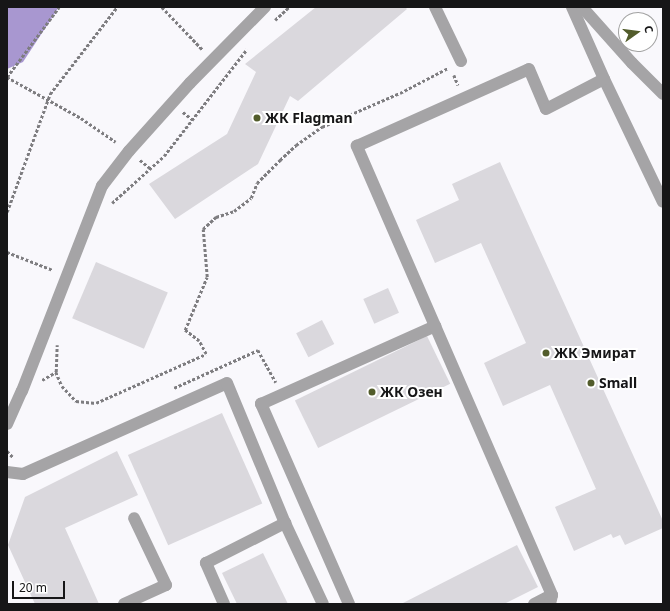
<!DOCTYPE html>
<meta charset="utf-8">
<style>
body{margin:0}
#map{position:relative;width:670px;height:611px;overflow:hidden;background:#f9f8fc;font-family:"Noto Sans",sans-serif}
div>[style]{position:absolute}
[style*='--x']{left:calc(var(--x)*1px);top:calc(var(--y)*1px);width:calc(var(--w)*1px);rotate:calc(var(--a)*1deg)}
.water>*{inset:0;background:#a897d0}
.building>*{inset:0;background:#dad8dd;transform-origin:0 0}
.path>*{height:2.5px;margin-top:-1.25px;transform-origin:0;background:repeating-linear-gradient(90deg,#7e7d80 0 3px,transparent 0 5px)}
.minor>*{height:12px;margin:-6px;padding:0 6px;transform-origin:6px;border-radius:6px;background:#a5a4a6}
.dots>*{width:11px;height:11px;translate:-50% -50%;box-sizing:border-box;border:2px solid #fff;border-radius:50%}
span{translate:-50% -50%;white-space:nowrap;text-align:center;line-height:1.15;-webkit-text-stroke:4px #fff;paint-order:stroke}
.poi-label{font-size:14px;color:#161617;font-weight:700}
.left{translate:0 -50%;text-align:left}
.frame{position:absolute;inset:0;border:8px solid #161617;pointer-events:none}
.north{position:absolute;left:618px;top:12px;width:40px;height:40px;box-sizing:border-box;background:#fff;border:1px solid #a2a2a2;border-radius:50%;rotate:76deg;font-size:11px;font-weight:700;line-height:16px;text-align:center;color:#161617}
.north::after{content:'';display:block;margin:auto;width:14px;height:18px;background:#525c2b;clip-path:polygon(50% 0,100% 100%,50% 72%,0 100%)}
.scale{position:absolute;left:12px;top:581px;width:53px;height:18px;box-sizing:border-box;border:2px solid #161617;border-top:0;padding-left:5px;font-size:12px;line-height:14px;white-space:nowrap;color:#161617;-webkit-text-stroke:3px #fff;paint-order:stroke}
</style>
<div id="map">
<div class="water">
<div style="clip-path:polygon(7px 7px,59px 7px,23px 62px,7px 69px)"></div>
</div>
<div class="building">
<div style="clip-path:polygon(316px 7px,405px 7px,407px 9px,298px 101px,290px 96px,258px 164px,175px 219px,149px 184px,227px 134px,256px 72px,245px 64px)"></div>
<div style="clip-path:polygon(500px 162px,663px 521px,663px 528px,625px 545px,620px 535px,613px 538px,611px 534px,574px 551px,555px 507px,596px 489px,550px 385px,503px 406px,484px 363px,526px 343px,481px 243px,435px 263px,416px 220px,459px 200px,452px 184px)"></div>
<div style="left:96px;top:262px;width:78px;height:61px;rotate:23deg"></div>
<div style="left:388px;top:288px;width:27px;height:27px;rotate:66deg"></div>
<div style="left:322px;top:320px;width:27px;height:29px;rotate:63deg"></div>
<div style="left:427px;top:336px;width:53px;height:147px;rotate:64deg"></div>
<div style="left:222px;top:413px;width:99px;height:103px;rotate:66deg"></div>
<div style="clip-path:polygon(117px 451px,138px 495px,65px 528px,99px 604px,35px 604px,8px 545px,25px 497px)"></div>
<div style="clip-path:polygon(517px 545px,538px 587px,504px 604px,401px 604px)"></div>
<div style="clip-path:polygon(263px 553px,288px 604px,237px 604px,222px 573px)"></div>
</div>
<div class="path">
<div style="--x:162;--y:7;--w:59;--a:46.4"></div>
<div style="--x:275;--y:20;--w:19;--a:-43"></div>
<div style="--x:454;--y:75;--w:11;--a:68"></div>
<div style="--x:7;--y:77;--w:85;--a:29"></div>
<div style="--x:81;--y:118;--w:42;--a:34.4"></div>
<div style="--x:7;--y:77;--w:87;--a:-53.4"></div>
<div style="--x:183;--y:112;--w:11;--a:38"></div>
<div style="--x:140;--y:160;--w:13;--a:39"></div>
<div style="--x:112;--y:203;--w:70;--a:-42.1"></div>
<div style="--x:164;--y:156;--w:135;--a:-52.2"></div>
<div style="--x:7;--y:212;--w:126;--a:-70"></div>
<div style="--x:50;--y:94;--w:110;--a:-52.4"></div>
<div style="--x:7;--y:252;--w:49;--a:21.4"></div>
<div style="--x:56;--y:372;--w:15;--a:67"></div>
<div style="--x:62;--y:386;--w:21;--a:47"></div>
<div style="--x:76;--y:401;--w:20;--a:6"></div>
<div style="--x:96;--y:403;--w:120;--a:-24"></div>
<div style="--x:206;--y:354;--w:15;--a:-118"></div>
<div style="--x:199;--y:341;--w:18;--a:-142"></div>
<div style="--x:185;--y:330;--w:57;--a:-67.5"></div>
<div style="--x:207;--y:277;--w:48;--a:-94.8"></div>
<div style="--x:203;--y:229;--w:18;--a:-43"></div>
<div style="--x:216;--y:217;--w:19;--a:-18"></div>
<div style="--x:234;--y:211;--w:21;--a:-37"></div>
<div style="--x:251;--y:198;--w:16;--a:-68"></div>
<div style="--x:257;--y:183;--w:33;--a:-45"></div>
<div style="--x:280;--y:160;--w:22;--a:-43"></div>
<div style="--x:296;--y:145;--w:32;--a:-35"></div>
<div style="--x:322;--y:127;--w:85;--a:-23.6"></div>
<div style="--x:400;--y:93;--w:54;--a:-27.5"></div>
<div style="--x:42;--y:380;--w:16;--a:-30"></div>
<div style="--x:56;--y:372;--w:27;--a:-88"></div>
<div style="--x:174;--y:388;--w:92;--a:-24.3"></div>
<div style="--x:258;--y:350;--w:37;--a:61"></div>
<div style="--x:7;--y:451;--w:8;--a:45"></div>
</div>
<div class="minor">
<div style="--x:435;--y:7;--w:60;--a:64.3"></div>
<div style="--x:572;--y:7;--w:79;--a:66"></div>
<div style="--x:604;--y:79;--w:136;--a:64.4"></div>
<div style="--x:582;--y:7;--w:75;--a:48.2"></div>
<div style="--x:632;--y:63;--w:44;--a:45"></div>
<div style="--x:7;--y:424;--w:36;--a:-66"></div>
<div style="--x:22;--y:391;--w:220;--a:-68.7"></div>
<div style="--x:102;--y:186;--w:44;--a:-52.4"></div>
<div style="--x:129;--y:151;--w:91;--a:-48.1"></div>
<div style="--x:190;--y:83;--w:107;--a:-45.4"></div>
<div style="--x:7;--y:472;--w:16;--a:7"></div>
<div style="--x:23;--y:474;--w:223;--a:-24"></div>
<div style="--x:227;--y:383;--w:152;--a:67.5"></div>
<div style="--x:124;--y:604;--w:46;--a:-24.3"></div>
<div style="--x:166;--y:585;--w:74;--a:-115.5"></div>
<div style="--x:224;--y:604;--w:45;--a:-113.7"></div>
<div style="--x:206;--y:563;--w:89;--a:-26.9"></div>
<div style="--x:285;--y:523;--w:89;--a:64.9"></div>
<div style="--x:349;--y:604;--w:219;--a:-113.7"></div>
<div style="--x:261;--y:404;--w:191;--a:-24.1"></div>
<div style="--x:534;--y:604;--w:20;--a:-27"></div>
<div style="--x:550;--y:604;--w:9;--a:-77"></div>
<div style="--x:552;--y:595;--w:490;--a:-113.5"></div>
<div style="--x:357;--y:146;--w:188;--a:-24.1"></div>
<div style="--x:529;--y:69;--w:43;--a:67"></div>
<div style="--x:546;--y:109;--w:65;--a:-27.3"></div>
</div>
<div class="dots">
<div style="left:257px;top:118px;background:#525c2b"></div>
<div style="left:546px;top:353px;background:#525c2b"></div>
<div style="left:591px;top:383px;background:#525c2b"></div>
<div style="left:372px;top:392px;background:#525c2b"></div>
</div>
<div class="poi-label">
<span class="left" style="left:265px;top:118px">ЖК Flagman</span>
<span class="left" style="left:554px;top:353px">ЖК Эмират</span>
<span class="left" style="left:599px;top:383px">Small</span>
<span class="left" style="left:380px;top:392px">ЖК Озен</span>
</div>
<div class="frame"></div>
<div class="north">С</div>
<div class="scale">20 m</div>
</div>
